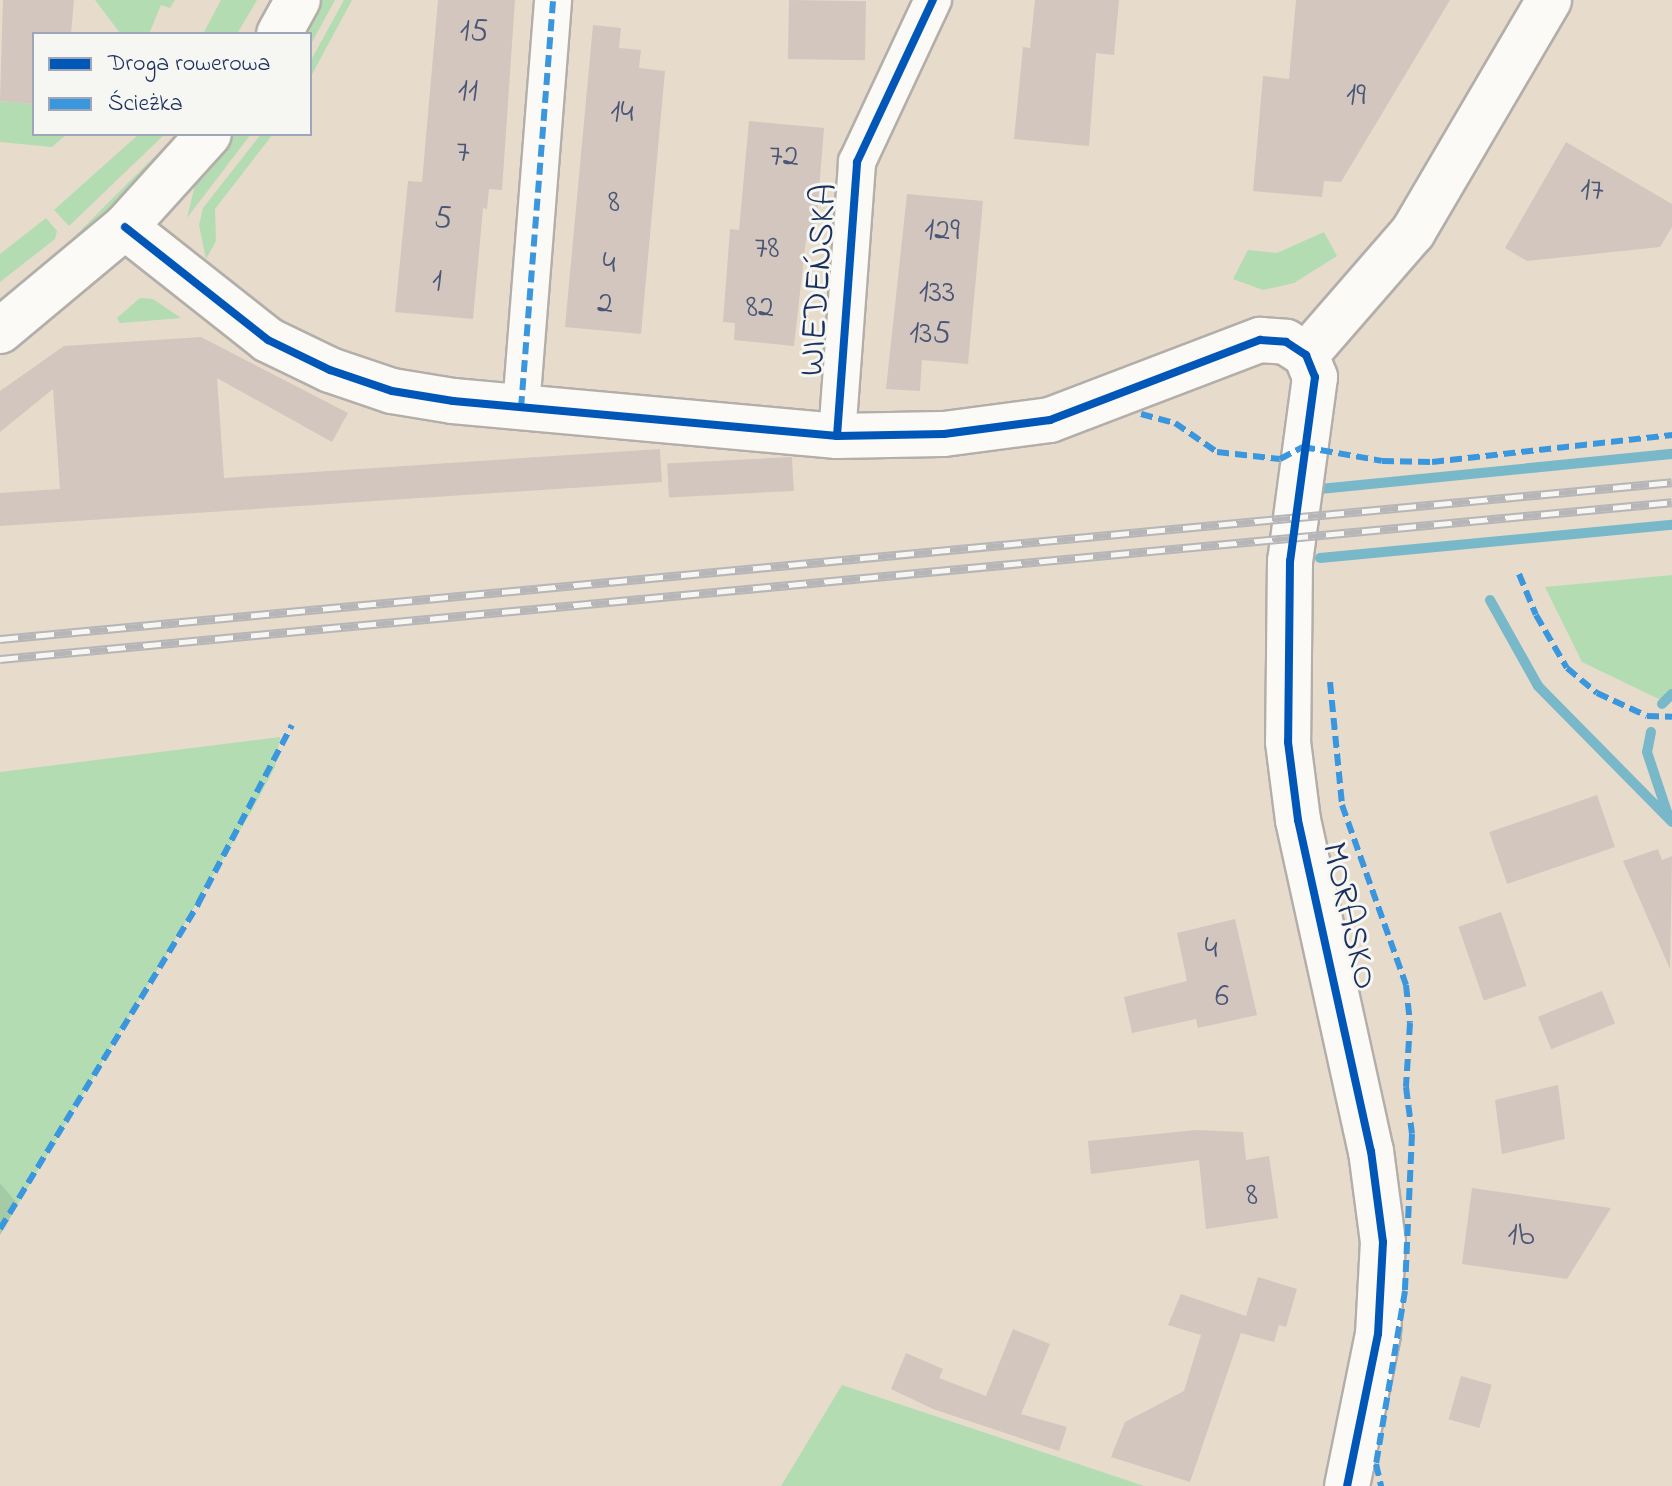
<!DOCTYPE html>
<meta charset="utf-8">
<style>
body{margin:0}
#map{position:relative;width:1672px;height:1486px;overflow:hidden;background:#e7dbcc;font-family:"Indie Flower",sans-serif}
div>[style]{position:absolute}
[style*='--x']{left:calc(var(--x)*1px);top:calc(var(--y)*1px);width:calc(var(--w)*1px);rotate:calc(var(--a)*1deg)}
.green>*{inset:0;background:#b3dcb3}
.forest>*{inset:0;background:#a4caa6}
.stream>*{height:10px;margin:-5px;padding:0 5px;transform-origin:5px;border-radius:5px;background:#78b8c9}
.building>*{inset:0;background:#d2c6be;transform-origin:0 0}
.roads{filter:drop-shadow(2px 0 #b3aea9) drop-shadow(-2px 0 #b3aea9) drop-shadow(0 2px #b3aea9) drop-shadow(0 -2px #b3aea9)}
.minor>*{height:36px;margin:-18px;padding:0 18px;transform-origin:18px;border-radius:18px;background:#fbfaf7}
.tertiary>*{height:44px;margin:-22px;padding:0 22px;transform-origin:22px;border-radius:22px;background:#fbfaf7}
.rail>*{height:9px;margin-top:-4.5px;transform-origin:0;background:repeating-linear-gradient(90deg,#f6f6f2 0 18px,#b6b6b9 0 36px);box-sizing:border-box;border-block:2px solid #b6b6b9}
.quiet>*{height:6px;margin-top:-3px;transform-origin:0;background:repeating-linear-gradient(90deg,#3a97de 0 12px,transparent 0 18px)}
.cycleway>*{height:8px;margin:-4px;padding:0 4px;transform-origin:4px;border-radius:4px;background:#0057b8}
span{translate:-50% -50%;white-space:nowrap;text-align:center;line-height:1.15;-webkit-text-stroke:6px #f6f6f2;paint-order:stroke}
.number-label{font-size:32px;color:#4b5677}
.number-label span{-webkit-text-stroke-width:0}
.street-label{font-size:36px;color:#1b2f5e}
.legend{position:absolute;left:32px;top:32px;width:280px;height:104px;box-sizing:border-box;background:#f6f6f2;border:2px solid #9ea6b7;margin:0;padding:10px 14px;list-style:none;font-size:24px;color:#1b2f5e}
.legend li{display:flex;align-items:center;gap:16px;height:40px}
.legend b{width:40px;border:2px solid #9ea6b7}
</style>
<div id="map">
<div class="green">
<div style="clip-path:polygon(95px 0,175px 0,170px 8px,161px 5px,149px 34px,140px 34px,120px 33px)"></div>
<div style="clip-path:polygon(221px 0,257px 0,237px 34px,203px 34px)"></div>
<div style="clip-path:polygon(318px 0,335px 0,310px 46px,310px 34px,300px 34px)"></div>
<div style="clip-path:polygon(344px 0,352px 0,310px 78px,310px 62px)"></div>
<div style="clip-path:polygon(0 101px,34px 104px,34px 134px,67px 134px,52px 147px,0 142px)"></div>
<div style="clip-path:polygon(139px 134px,165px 134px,69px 226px,54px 210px)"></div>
<div style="clip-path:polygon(177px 134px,188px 134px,60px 259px,58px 253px)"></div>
<div style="clip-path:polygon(234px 134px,251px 134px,187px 218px,195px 185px)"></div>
<div style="clip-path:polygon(261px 134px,273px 134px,215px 209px,216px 241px,206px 259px,199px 225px,203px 208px)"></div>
<div style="clip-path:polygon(46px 218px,57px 231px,55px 239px,0 282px,0 254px)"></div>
<div style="clip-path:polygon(1324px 232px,1337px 256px,1294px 283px,1263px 290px,1233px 279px,1248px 250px,1277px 253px)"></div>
<div style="clip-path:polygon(140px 298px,153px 299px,181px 318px,120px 323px,117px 318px)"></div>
<div style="clip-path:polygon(1672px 575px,1672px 700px,1665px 702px,1582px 662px,1545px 587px)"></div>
<div style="clip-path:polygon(280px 737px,275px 767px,252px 810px,18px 1204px,0 1183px,0 772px)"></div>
<div style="clip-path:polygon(842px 1385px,1144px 1486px,781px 1486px)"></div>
</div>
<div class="forest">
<div style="clip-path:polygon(0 1183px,18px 1204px,0 1235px)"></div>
</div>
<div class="stream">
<div style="--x:1320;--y:489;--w:354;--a:-5.7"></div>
<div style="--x:1320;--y:558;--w:354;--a:-5.4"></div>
<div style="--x:1490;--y:600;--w:98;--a:60.8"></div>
<div style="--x:1538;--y:686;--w:191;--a:45.4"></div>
<div style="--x:1662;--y:704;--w:14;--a:-45"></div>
<div style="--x:1651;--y:732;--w:20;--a:101"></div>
<div style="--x:1647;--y:752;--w:70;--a:71.6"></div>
</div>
<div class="building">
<div style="clip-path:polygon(3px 0,74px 0,71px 34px,34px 34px,34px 104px,0 101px)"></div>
<div style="clip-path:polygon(438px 0,515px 0,502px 190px,489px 189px,487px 209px,483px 208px,473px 319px,395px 312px,408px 181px,422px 182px)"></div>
<div style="left:789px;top:0;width:77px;height:59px;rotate:1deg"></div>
<div style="clip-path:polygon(1035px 0,1119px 0,1114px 55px,1096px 53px,1089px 146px,1014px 139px,1023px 47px,1030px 48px)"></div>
<div style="clip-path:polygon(1296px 0,1450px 0,1341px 182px,1324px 181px,1322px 197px,1253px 191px,1263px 76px,1289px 79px)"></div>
<div style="clip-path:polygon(593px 25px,621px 28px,619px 48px,641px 50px,639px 68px,665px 71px,641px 334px,565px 327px)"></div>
<div style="clip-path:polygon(749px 121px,824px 128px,815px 240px,806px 239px,794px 346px,734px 340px,735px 323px,723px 322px,730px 229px,739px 230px)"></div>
<div style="clip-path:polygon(1566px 142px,1672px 204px,1672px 227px,1660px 247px,1527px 261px,1505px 248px)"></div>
<div style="clip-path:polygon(907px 194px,983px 201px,968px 364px,922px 360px,920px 391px,886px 389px)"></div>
<div style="clip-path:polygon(201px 337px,348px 413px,332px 442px,217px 378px,224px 478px,660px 449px,662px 482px,0 526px,0 493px,60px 489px,53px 389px,0 432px,0 391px,64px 346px)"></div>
<div style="left:792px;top:457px;width:34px;height:125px;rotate:87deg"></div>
<div style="left:1597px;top:795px;width:55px;height:114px;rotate:71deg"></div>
<div style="clip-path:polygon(1658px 849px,1662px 860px,1672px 856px,1670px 969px,1623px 861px)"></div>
<div style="left:1501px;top:912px;width:78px;height:45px;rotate:71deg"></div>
<div style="clip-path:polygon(1235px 919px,1257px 1015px,1198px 1028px,1196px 1019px,1132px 1033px,1124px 997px,1187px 981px,1177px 933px)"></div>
<div style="left:1602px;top:991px;width:35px;height:69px;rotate:68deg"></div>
<div style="clip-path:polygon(1558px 1085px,1565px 1139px,1502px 1154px,1495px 1100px)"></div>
<div style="clip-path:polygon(1196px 1130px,1243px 1132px,1246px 1160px,1269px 1156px,1278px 1218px,1206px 1229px,1199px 1160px,1091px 1174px,1088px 1141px)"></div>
<div style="clip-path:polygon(1472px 1188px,1611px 1208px,1567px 1279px,1462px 1264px)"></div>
<div style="clip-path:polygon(1258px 1277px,1297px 1289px,1286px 1327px,1279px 1325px,1274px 1342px,1241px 1333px,1243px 1327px,1190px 1482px,1111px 1457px,1125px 1422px,1184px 1391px,1201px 1335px,1168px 1325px,1181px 1294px,1246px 1316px)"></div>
<div style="clip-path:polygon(1013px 1329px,1050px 1344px,1021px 1414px,1067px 1427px,1059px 1451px,933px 1409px,891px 1389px,906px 1353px,943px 1369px,939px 1378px,986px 1396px)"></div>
<div style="left:1461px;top:1376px;width:32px;height:45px;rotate:16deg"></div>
</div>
<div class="roads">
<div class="minor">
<div style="--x:521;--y:408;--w:409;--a:-85.5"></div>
<div style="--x:837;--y:436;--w:275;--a:-85.8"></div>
<div style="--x:857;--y:162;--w:179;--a:-64.9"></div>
</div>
<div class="tertiary">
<div style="--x:279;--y:34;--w:39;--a:-61"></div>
<div style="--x:125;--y:227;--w:182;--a:38.3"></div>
<div style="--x:268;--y:340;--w:69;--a:25.8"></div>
<div style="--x:330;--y:370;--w:65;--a:18.7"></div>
<div style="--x:392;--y:391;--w:62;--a:9.3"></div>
<div style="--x:453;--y:401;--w:386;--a:5.2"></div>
<div style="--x:837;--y:436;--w:107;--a:-1.1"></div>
<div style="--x:944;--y:434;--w:107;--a:-7.5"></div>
<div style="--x:1050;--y:420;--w:225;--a:-20.9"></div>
<div style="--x:1260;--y:340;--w:26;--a:4"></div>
<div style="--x:1286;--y:342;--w:24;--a:33"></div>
<div style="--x:0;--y:331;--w:163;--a:-39.8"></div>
<div style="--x:125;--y:227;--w:125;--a:-47.9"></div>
<div style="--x:1306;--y:355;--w:24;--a:68"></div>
<div style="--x:1315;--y:377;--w:186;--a:97.7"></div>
<div style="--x:1290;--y:561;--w:181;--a:90.6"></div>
<div style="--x:1288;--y:742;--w:79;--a:82.7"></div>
<div style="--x:1298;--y:820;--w:339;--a:77.6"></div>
<div style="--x:1371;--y:1151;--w:92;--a:82.5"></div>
<div style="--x:1383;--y:1242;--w:92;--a:93.1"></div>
<div style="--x:1378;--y:1334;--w:155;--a:101.5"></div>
<div style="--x:1306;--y:355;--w:163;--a:-49"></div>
<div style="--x:1413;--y:232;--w:269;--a:-59.6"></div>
</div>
</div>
<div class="rail">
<div style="--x:0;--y:639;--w:1679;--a:-5.36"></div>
<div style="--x:0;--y:659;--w:1679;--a:-5.36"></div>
</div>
<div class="quiet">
<div style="--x:521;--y:408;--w:409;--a:-85.5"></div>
<div style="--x:1141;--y:414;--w:35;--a:15"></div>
<div style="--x:1175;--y:423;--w:51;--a:34.6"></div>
<div style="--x:1217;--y:452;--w:63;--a:6.3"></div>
<div style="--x:1280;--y:459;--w:26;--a:-28"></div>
<div style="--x:1303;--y:447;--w:80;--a:10"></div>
<div style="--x:1382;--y:461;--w:50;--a:1.1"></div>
<div style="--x:1432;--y:462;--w:242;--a:-6.4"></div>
<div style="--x:1519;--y:574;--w:44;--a:67.5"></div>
<div style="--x:1536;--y:615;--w:61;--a:59.7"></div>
<div style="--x:1567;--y:668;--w:39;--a:40"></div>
<div style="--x:1597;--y:693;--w:55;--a:24.7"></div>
<div style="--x:1647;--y:716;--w:25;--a:2"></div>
<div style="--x:1330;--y:682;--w:124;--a:84.4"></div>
<div style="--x:1342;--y:805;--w:191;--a:70.4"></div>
<div style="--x:1406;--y:985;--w:38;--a:84"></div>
<div style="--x:1410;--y:1023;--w:64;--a:93.6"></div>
<div style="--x:1406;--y:1087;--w:47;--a:82.7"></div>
<div style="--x:1412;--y:1134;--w:157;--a:92.6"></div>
<div style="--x:1405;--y:1291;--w:175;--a:99.5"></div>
<div style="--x:1376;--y:1464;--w:23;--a:77"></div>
<div style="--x:0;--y:1229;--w:381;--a:-58.6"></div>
<div style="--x:198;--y:904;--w:202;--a:-62.3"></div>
</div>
<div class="cycleway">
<div style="--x:125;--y:227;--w:182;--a:38.3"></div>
<div style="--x:268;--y:340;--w:69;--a:25.8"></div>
<div style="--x:330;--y:370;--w:65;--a:18.7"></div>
<div style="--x:392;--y:391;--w:62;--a:9.3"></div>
<div style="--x:453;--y:401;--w:386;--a:5.2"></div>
<div style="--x:837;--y:436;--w:107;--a:-1.1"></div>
<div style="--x:944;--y:434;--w:107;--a:-7.5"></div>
<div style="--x:1050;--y:420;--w:225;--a:-20.9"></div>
<div style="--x:1260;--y:340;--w:26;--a:4"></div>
<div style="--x:1286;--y:342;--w:24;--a:33"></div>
<div style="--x:1306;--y:355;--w:24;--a:68"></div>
<div style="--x:1315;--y:377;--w:186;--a:97.7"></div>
<div style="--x:1290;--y:561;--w:181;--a:90.6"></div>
<div style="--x:1288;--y:742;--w:79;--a:82.7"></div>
<div style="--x:1298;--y:820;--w:339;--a:77.6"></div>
<div style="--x:1371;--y:1151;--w:92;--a:82.5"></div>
<div style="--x:1383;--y:1242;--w:92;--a:93.1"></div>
<div style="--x:1378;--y:1334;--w:155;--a:101.5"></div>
<div style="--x:837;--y:436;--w:275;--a:-85.8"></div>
<div style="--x:857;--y:162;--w:179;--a:-64.9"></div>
</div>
<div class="number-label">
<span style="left:474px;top:33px">15</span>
<span style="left:468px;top:93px">11</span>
<span style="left:1356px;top:97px">19</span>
<span style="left:622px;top:114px">14</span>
<span style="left:463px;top:154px">7</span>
<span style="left:784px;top:158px">72</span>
<span style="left:1592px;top:192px">17</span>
<span style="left:614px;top:204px">8</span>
<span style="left:443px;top:220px">5</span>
<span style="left:942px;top:232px">129</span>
<span style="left:767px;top:250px">78</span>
<span style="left:609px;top:265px">4</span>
<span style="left:437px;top:283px">1</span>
<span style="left:937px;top:294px">133</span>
<span style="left:605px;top:305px">2</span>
<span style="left:760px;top:309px">82</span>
<span style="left:930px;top:335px">135</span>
<span style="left:1211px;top:950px">4</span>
<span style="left:1222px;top:998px">6</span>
<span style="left:1252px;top:1197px">8</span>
<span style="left:1521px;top:1237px">1b</span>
</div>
<div class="street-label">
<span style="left:820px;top:280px;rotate:-86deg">WIEDEŃSKA</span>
<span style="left:1348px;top:916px;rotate:77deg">MORASKO</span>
</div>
<ul class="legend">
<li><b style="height:10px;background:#0057b8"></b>Droga rowerowa</li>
<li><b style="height:10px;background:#3a97de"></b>Ścieżka</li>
</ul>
</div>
